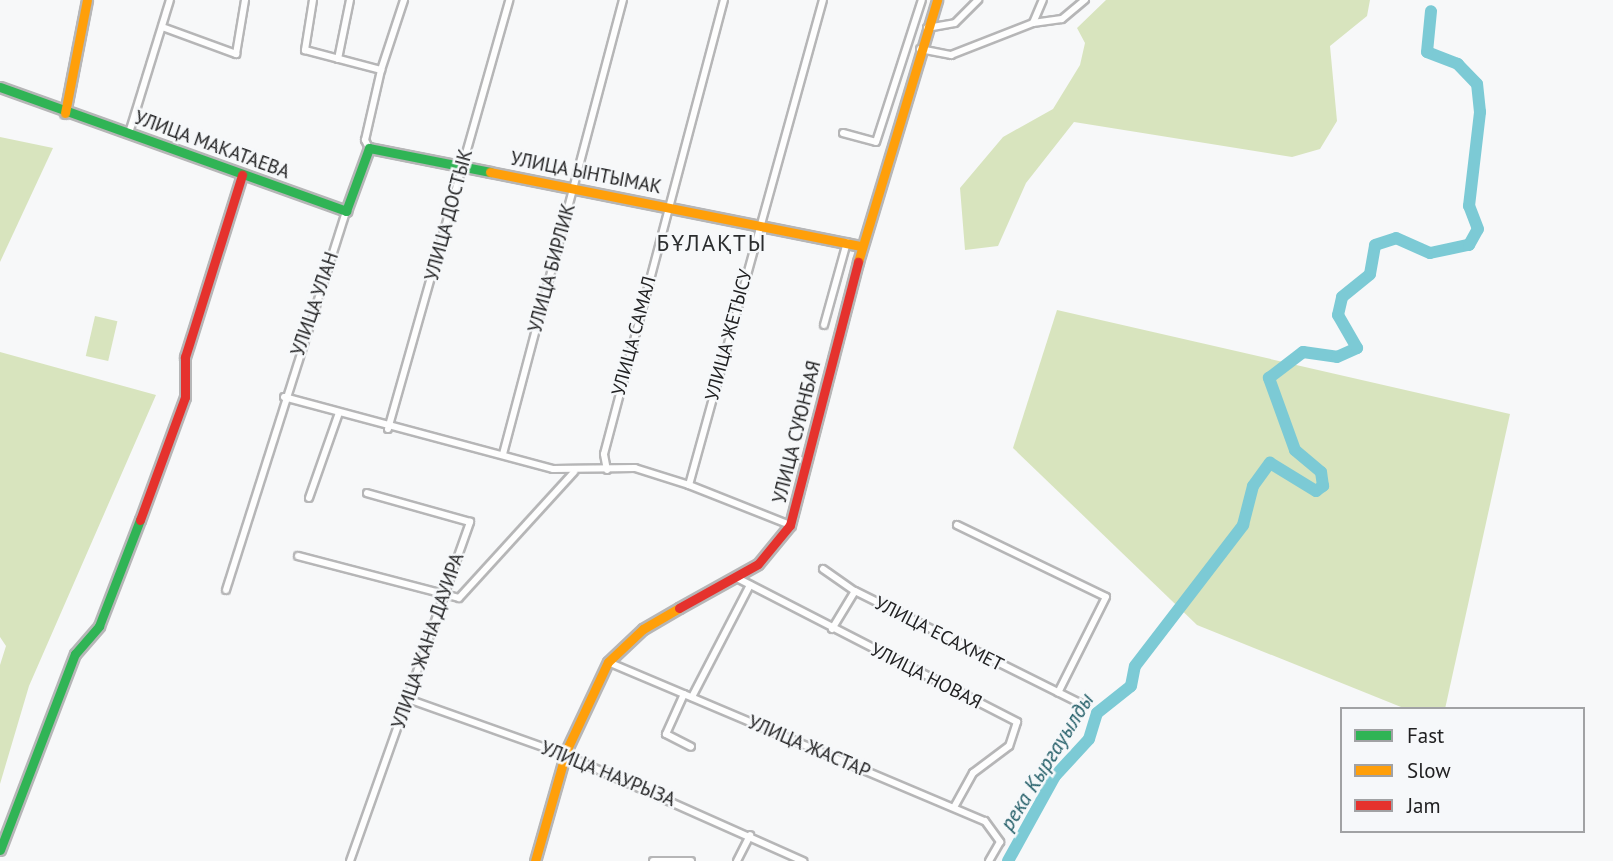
<!DOCTYPE html>
<meta charset="utf-8">
<style>
body{margin:0}
#map{position:relative;width:1613px;height:861px;overflow:hidden;background:#f7f8f9;font-family:"PT Sans",sans-serif}
div>[style]{position:absolute}
[style*='--x']{left:calc(var(--x)*1px);top:calc(var(--y)*1px);width:calc(var(--w)*1px);rotate:calc(var(--a)*1deg)}
.green>*{inset:0;background:#d8e4be;transform-origin:0 0}
.river>*{height:12px;margin:-6px;padding:0 6px;transform-origin:6px;border-radius:6px;background:#7ccad5}
.roads{filter:drop-shadow(2px 0 #b6b6b7) drop-shadow(-2px 0 #b6b6b7) drop-shadow(0 2px #b6b6b7) drop-shadow(0 -2px #b6b6b7)}
.street>*{height:6px;margin:-3px;padding:0 3px;transform-origin:3px;border-radius:3px;background:#fefefe}
.fast>*{height:9px;margin:-4.5px;padding:0 4.5px;transform-origin:4.5px;border-radius:4.5px;background:#30b455}
.slow>*{height:9px;margin:-4.5px;padding:0 4.5px;transform-origin:4.5px;border-radius:4.5px;background:#ff9f0a}
.jam>*{height:9px;margin:-4.5px;padding:0 4.5px;transform-origin:4.5px;border-radius:4.5px;background:#e5322d}
span{translate:-50% -50%;white-space:nowrap;text-align:center;line-height:1.15;-webkit-text-stroke:5px #f6f8fa;paint-order:stroke}
.street-label{font-size:19px;color:#212122}
.water-label{font-size:21px;color:#1f5b65;font-style:italic}
.quarter-label{font-size:23px;color:#2c2e2f;letter-spacing:2px}
.legend{position:absolute;left:1340px;top:707px;width:245px;height:126px;box-sizing:border-box;background:#f6f8fa;border:2px solid #a1a2a4;margin:0;padding:9px 12px;list-style:none;font-size:21px;color:#212122}
.legend li{display:flex;align-items:center;gap:14px;height:35px}
.legend b{width:35px;border:2px solid #a1a2a4}
</style>
<div id="map">
<div class="green">
<div style="clip-path:polygon(1106px 0,1370px 0,1367px 16px,1330px 46px,1337px 121px,1320px 149px,1292px 157px,1074px 122px,1026px 183px,998px 246px,965px 250px,960px 188px,1003px 137px,1053px 109px,1080px 65px,1085px 43px,1077px 28px)"></div>
<div style="clip-path:polygon(0 137px,53px 148px,0 262px)"></div>
<div style="clip-path:polygon(1057px 310px,1510px 414px,1445px 709px,1406px 709px,1197px 625px,1013px 448px)"></div>
<div style="left:95px;top:316px;width:23px;height:41px;rotate:13deg"></div>
<div style="clip-path:polygon(0 352px,156px 395px,29px 686px,0 784px,0 665px,6px 646px,0 637px)"></div>
</div>
<div class="river">
<div style="--x:1008;--y:861;--w:97;--a:-61.1"></div>
<div style="--x:1055;--y:776;--w:50;--a:-47.4"></div>
<div style="--x:1089;--y:739;--w:27;--a:-73"></div>
<div style="--x:1097;--y:713;--w:43;--a:-38.5"></div>
<div style="--x:1131;--y:686;--w:20;--a:-79"></div>
<div style="--x:1135;--y:666;--w:178;--a:-52.5"></div>
<div style="--x:1243;--y:525;--w:40;--a:-75.6"></div>
<div style="--x:1253;--y:486;--w:29;--a:-54"></div>
<div style="--x:1270;--y:463;--w:54;--a:31.3"></div>
<div style="--x:1316;--y:491;--w:9;--a:-36"></div>
<div style="--x:1323;--y:486;--w:14;--a:-98"></div>
<div style="--x:1321;--y:472;--w:34;--a:-140"></div>
<div style="--x:1295;--y:450;--w:77;--a:-109.9"></div>
<div style="--x:1269;--y:378;--w:43;--a:-37.4"></div>
<div style="--x:1303;--y:352;--w:34;--a:8"></div>
<div style="--x:1337;--y:357;--w:22;--a:-24"></div>
<div style="--x:1357;--y:348;--w:38;--a:-120"></div>
<div style="--x:1338;--y:315;--w:18;--a:-77"></div>
<div style="--x:1342;--y:297;--w:36;--a:-39"></div>
<div style="--x:1370;--y:274;--w:29;--a:-80"></div>
<div style="--x:1375;--y:245;--w:22;--a:-18"></div>
<div style="--x:1396;--y:238;--w:37;--a:24"></div>
<div style="--x:1430;--y:253;--w:40;--a:-12"></div>
<div style="--x:1469;--y:245;--w:18;--a:-61"></div>
<div style="--x:1478;--y:229;--w:25;--a:-111"></div>
<div style="--x:1469;--y:206;--w:95;--a:-83.3"></div>
<div style="--x:1480;--y:112;--w:28;--a:-96"></div>
<div style="--x:1477;--y:84;--w:28;--a:-134"></div>
<div style="--x:1458;--y:64;--w:33;--a:-159"></div>
<div style="--x:1427;--y:52;--w:41;--a:-84.4"></div>
</div>
<div class="roads">
<div class="street">
<div style="--x:313;--y:0;--w:51;--a:99.1"></div>
<div style="--x:305;--y:50;--w:79;--a:14.7"></div>
<div style="--x:1033;--y:23;--w:25;--a:-67"></div>
<div style="--x:165;--y:28;--w:76;--a:20.1"></div>
<div style="--x:236;--y:54;--w:55;--a:-80.5"></div>
<div style="--x:927;--y:28;--w:28;--a:-10"></div>
<div style="--x:955;--y:23;--w:33;--a:-45"></div>
<div style="--x:920;--y:49;--w:32;--a:11"></div>
<div style="--x:951;--y:55;--w:88;--a:-21.3"></div>
<div style="--x:1033;--y:23;--w:29;--a:-8"></div>
<div style="--x:1062;--y:19;--w:30;--a:-40"></div>
<div style="--x:338;--y:59;--w:60;--a:-78.5"></div>
<div style="--x:129;--y:133;--w:139;--a:-72.9"></div>
<div style="--x:843;--y:133;--w:34;--a:15"></div>
<div style="--x:876;--y:142;--w:149;--a:-72.1"></div>
<div style="--x:369;--y:148;--w:9;--a:-117"></div>
<div style="--x:365;--y:140;--w:72;--a:-77.1"></div>
<div style="--x:381;--y:70;--w:74;--a:-71.8"></div>
<div style="--x:824;--y:325;--w:86;--a:-74.5"></div>
<div style="--x:284;--y:397;--w:278;--a:15"></div>
<div style="--x:553;--y:469;--w:82;--a:-0.7"></div>
<div style="--x:635;--y:468;--w:57;--a:17.5"></div>
<div style="--x:388;--y:429;--w:446;--a:-74.2"></div>
<div style="--x:503;--y:454;--w:470;--a:-75.2"></div>
<div style="--x:607;--y:470;--w:16;--a:-101"></div>
<div style="--x:604;--y:454;--w:470;--a:-75.2"></div>
<div style="--x:309;--y:498;--w:90;--a:-70.6"></div>
<div style="--x:790;--y:525;--w:109;--a:-158.4"></div>
<div style="--x:689;--y:485;--w:503;--a:-74.56"></div>
<div style="--x:957;--y:525;--w:165;--a:25.8"></div>
<div style="--x:1106;--y:597;--w:107;--a:116.6"></div>
<div style="--x:298;--y:556;--w:166;--a:14.6"></div>
<div style="--x:459;--y:598;--w:171;--a:-47.6"></div>
<div style="--x:823;--y:569;--w:39;--a:35"></div>
<div style="--x:855;--y:591;--w:256;--a:26.5"></div>
<div style="--x:737;--y:578;--w:315;--a:27.2"></div>
<div style="--x:1017;--y:722;--w:25;--a:108"></div>
<div style="--x:1009;--y:746;--w:45;--a:143.1"></div>
<div style="--x:973;--y:773;--w:39;--a:119"></div>
<div style="--x:226;--y:590;--w:398;--a:-72.4"></div>
<div style="--x:832;--y:629;--w:44;--a:-58.8"></div>
<div style="--x:608;--y:662;--w:409;--a:22.9"></div>
<div style="--x:985;--y:821;--w:26;--a:54"></div>
<div style="--x:1000;--y:842;--w:22;--a:120"></div>
<div style="--x:684;--y:694;--w:44;--a:114.2"></div>
<div style="--x:666;--y:734;--w:28;--a:27"></div>
<div style="--x:692;--y:697;--w:126;--a:-62.6"></div>
<div style="--x:408;--y:699;--w:167;--a:19.6"></div>
<div style="--x:565;--y:755;--w:261;--a:24"></div>
<div style="--x:350;--y:861;--w:360;--a:-70.5"></div>
<div style="--x:470;--y:522;--w:107;--a:-164.3"></div>
<div style="--x:653;--y:861;--w:38;--a:0"></div>
<div style="--x:737;--y:861;--w:29;--a:-63"></div>
</div>
<div class="fast">
<div style="--x:0;--y:87;--w:368;--a:19.7"></div>
<div style="--x:346;--y:211;--w:67;--a:-69.9"></div>
<div style="--x:369;--y:148;--w:123;--a:11.2"></div>
<div style="--x:0;--y:850;--w:210;--a:-69.1"></div>
<div style="--x:75;--y:654;--w:37;--a:-49"></div>
<div style="--x:99;--y:626;--w:114;--a:-68.9"></div>
</div>
<div class="slow">
<div style="--x:65;--y:113;--w:115;--a:-79"></div>
<div style="--x:490;--y:172;--w:379;--a:11.3"></div>
<div style="--x:858;--y:262;--w:274;--a:-73.2"></div>
<div style="--x:535;--y:861;--w:116;--a:-74.1"></div>
<div style="--x:567;--y:749;--w:96;--a:-64.8"></div>
<div style="--x:608;--y:662;--w:48;--a:-43.3"></div>
<div style="--x:643;--y:629;--w:42;--a:-30.3"></div>
</div>
<div class="jam">
<div style="--x:140;--y:520;--w:131;--a:-69.9"></div>
<div style="--x:185;--y:397;--w:40;--a:-90"></div>
<div style="--x:185;--y:357;--w:191;--a:-72.6"></div>
<div style="--x:679;--y:608;--w:90;--a:-29.1"></div>
<div style="--x:758;--y:564;--w:50;--a:-50.6"></div>
<div style="--x:790;--y:525;--w:272;--a:-75.5"></div>
</div>
</div>
<div class="street-label">
<span style="left:212px;top:145px;rotate:20deg">УЛИЦА МАКАТАЕВА</span>
<span style="left:586px;top:173px;rotate:11deg">УЛИЦА ЫНТЫМАК</span>
<span style="left:449px;top:215px;rotate:-75deg">УЛИЦА ДОСТЫК</span>
<span style="left:552px;top:268px;rotate:-75deg">УЛИЦА БИРЛИК</span>
<span style="left:315px;top:304px;rotate:-71deg">УЛИЦА УЛАН</span>
<span style="left:729px;top:335px;rotate:-75deg">УЛИЦА ЖЕТЫСУ</span>
<span style="left:634px;top:336px;rotate:-75deg">УЛИЦА САМАЛ</span>
<span style="left:797px;top:432px;rotate:-76deg">УЛИЦА СУЮНБАЯ</span>
<span style="left:939px;top:634px;rotate:27deg">УЛИЦА ЕСАХМЕТ</span>
<span style="left:428px;top:641px;rotate:-71deg">УЛИЦА ЖАНА ДАУИРА</span>
<span style="left:926px;top:676px;rotate:27deg">УЛИЦА НОВАЯ</span>
<span style="left:809px;top:747px;rotate:23deg">УЛИЦА ЖАСТАР</span>
<span style="left:608px;top:774px;rotate:22deg">УЛИЦА НАУРЫЗА</span>
</div>
<div class="water-label">
<span style="left:1047px;top:762px;rotate:-58deg">река Кыргауылды</span>
</div>
<div class="quarter-label">
<span style="left:712px;top:243px">БҰЛАҚТЫ</span>
</div>
<ul class="legend">
<li><b style="height:9px;background:#30b455"></b>Fast</li>
<li><b style="height:9px;background:#ff9f0a"></b>Slow</li>
<li><b style="height:9px;background:#e5322d"></b>Jam</li>
</ul>
</div>
